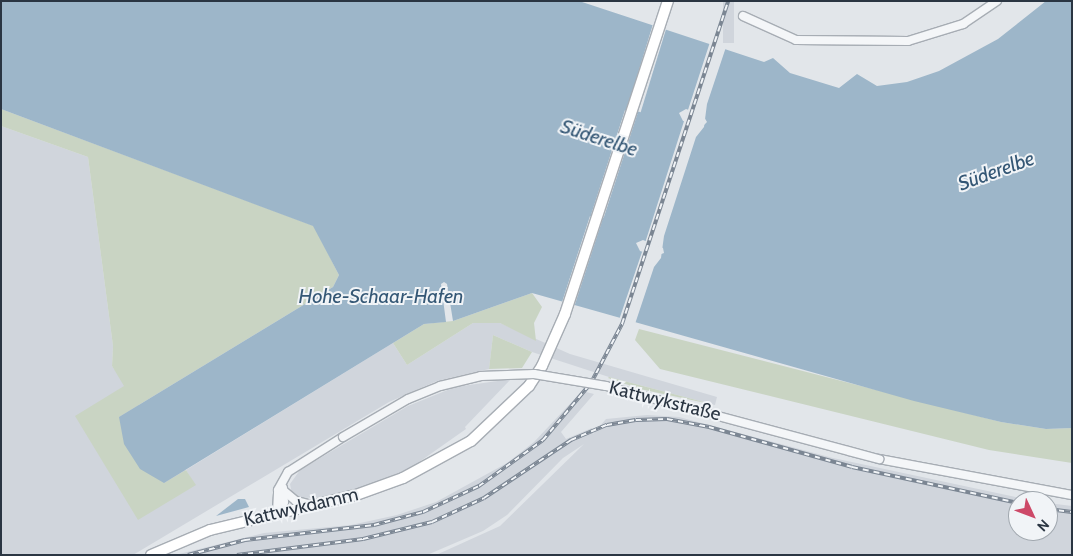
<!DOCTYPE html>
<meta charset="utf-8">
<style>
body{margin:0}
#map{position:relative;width:1073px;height:556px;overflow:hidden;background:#e2e6ea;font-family:Cabin,sans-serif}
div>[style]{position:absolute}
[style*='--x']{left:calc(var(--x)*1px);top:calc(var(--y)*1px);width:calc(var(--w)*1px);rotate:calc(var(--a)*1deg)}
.built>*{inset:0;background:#d0d5dc;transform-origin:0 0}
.green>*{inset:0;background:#c9d4c3}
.water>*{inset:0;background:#9db6c9}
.pier>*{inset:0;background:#e2e6ea;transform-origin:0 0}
.roads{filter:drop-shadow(1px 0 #a7adb4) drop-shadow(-1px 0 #a7adb4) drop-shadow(0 1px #a7adb4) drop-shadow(0 -1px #a7adb4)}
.street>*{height:8px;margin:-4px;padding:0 4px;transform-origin:4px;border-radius:4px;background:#f4f6f8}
.secondary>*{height:10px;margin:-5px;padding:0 5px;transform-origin:5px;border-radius:5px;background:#fff}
.rail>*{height:4px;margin-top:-2px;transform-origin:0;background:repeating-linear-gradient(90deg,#f1f4f7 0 5.5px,#7b8693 0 11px);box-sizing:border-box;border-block:1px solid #7b8693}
.bridges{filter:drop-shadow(1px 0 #a7adb4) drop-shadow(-1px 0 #a7adb4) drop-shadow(0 1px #a7adb4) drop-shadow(0 -1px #a7adb4)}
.street-bridge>*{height:8px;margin:-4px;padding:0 4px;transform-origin:4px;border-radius:4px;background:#f4f6f8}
span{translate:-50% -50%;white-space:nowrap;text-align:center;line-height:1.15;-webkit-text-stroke:4px #f1f4f7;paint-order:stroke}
.street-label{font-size:19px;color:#2a3542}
.water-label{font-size:20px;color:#345775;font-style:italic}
.frame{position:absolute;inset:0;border:2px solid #2a3542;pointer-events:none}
.north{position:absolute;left:1008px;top:491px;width:50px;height:50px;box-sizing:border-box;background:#f1f4f7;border:1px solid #a1a8af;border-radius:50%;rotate:133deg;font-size:14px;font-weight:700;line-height:20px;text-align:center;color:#2a3542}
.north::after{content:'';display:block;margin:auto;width:18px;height:22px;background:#cd4968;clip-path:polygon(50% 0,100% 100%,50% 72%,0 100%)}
</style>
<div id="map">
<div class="built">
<div style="left:723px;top:1px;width:11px;height:42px"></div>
<div style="clip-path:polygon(1px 126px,88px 157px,113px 346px,112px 366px,195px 485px,186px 470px,393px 343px,407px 365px,473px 323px,500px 323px,570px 354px,717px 397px,715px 405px,609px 377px,532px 352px,493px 335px,489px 369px,437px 381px,389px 402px,133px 555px,1px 555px)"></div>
<div style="clip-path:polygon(511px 379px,465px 427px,466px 429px,412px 467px,371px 485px,327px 497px,302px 498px,292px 494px,290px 484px,300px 470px,408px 406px,455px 387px)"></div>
<div style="clip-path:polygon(582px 391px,594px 394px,561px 432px,566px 439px,592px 428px,593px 434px,606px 419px,647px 415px,679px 417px,833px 458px,1034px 501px,1018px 501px,1018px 531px,1048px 531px,1048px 503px,1072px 506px,1072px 555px,436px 555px,500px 526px,584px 444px,563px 458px,507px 515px,483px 531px,427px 555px,175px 555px,264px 533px,351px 525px,397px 515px,436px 502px,507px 463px,534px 442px)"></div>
</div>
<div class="green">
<div style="clip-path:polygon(1px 109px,314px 226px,339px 275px,333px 287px,119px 417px,164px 483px,186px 470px,196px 485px,138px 520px,75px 416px,124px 386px,112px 366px,113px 346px,88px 157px,1px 126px)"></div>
<div style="clip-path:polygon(532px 293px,542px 307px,534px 323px,536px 341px,500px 323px,473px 323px,407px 365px,393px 343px,424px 324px,453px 321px)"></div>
<div style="clip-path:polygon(639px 329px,1001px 422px,1046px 429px,1072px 428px,1072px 463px,989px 450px,660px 369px,635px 340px)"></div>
<div style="clip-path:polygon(493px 335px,532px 352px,522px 368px,489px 369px)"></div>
<div style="clip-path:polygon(608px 378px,609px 377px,715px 405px,640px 389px)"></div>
</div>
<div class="water">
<div style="clip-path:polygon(evenodd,1px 1px,579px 1px,764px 62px,773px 58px,790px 73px,839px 88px,857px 74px,877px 86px,907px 82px,939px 71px,998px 39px,1046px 1px,1072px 1px,1072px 428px,1046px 429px,1001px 422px,914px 401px,532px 293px,453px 321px,447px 284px,444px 282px,441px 284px,446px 322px,424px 324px,164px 483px,140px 469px,124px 444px,119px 417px,333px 287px,339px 275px,313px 226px,1px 109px,1px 1px,686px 109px,703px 115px,707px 122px,704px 125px,683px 121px,679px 113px,686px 109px,1px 1px,643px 240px,663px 248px,664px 253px,656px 256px,640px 251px,636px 243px,643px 240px)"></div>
<div style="clip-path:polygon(238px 499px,245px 499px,249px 507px,216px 516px)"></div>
</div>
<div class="pier">
<div style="left:653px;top:24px;width:14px;height:88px;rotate:17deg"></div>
<div style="clip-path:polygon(710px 42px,726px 47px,707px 104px,704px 127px,696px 137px,664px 236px,661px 258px,654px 267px,635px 324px,619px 320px,643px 249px,662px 252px,659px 247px,645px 243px,685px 118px,699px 123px,704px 122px,687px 113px)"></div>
<div style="left:625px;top:110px;width:13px;height:109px;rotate:18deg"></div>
<div style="left:590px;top:216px;width:13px;height:91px;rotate:18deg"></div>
</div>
<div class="roads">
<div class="street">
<div style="--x:743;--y:16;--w:58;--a:24.4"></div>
<div style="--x:796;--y:40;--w:112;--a:0.5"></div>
<div style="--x:908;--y:41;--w:58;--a:-17.2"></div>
<div style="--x:963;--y:24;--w:41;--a:-34.1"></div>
<div style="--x:879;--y:459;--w:196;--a:10.6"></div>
<div style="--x:284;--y:491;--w:16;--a:40"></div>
<div style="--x:296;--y:501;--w:16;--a:14"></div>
<div style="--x:277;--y:512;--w:22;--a:-87"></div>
<div style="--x:278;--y:490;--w:21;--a:-61"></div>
<div style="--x:288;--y:472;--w:65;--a:-32.5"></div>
<div style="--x:277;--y:512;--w:12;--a:-55"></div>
<div style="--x:284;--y:502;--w:14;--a:-94"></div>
</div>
<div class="secondary">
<div style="--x:151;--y:555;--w:64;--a:-23"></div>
<div style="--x:210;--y:530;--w:150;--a:-13.5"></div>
<div style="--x:356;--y:495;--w:50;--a:-19.9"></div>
<div style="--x:403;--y:478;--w:77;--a:-28.6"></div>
<div style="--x:471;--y:441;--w:80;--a:-43.5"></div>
<div style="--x:529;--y:386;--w:24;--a:-57"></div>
<div style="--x:542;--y:366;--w:57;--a:-66.1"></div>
<div style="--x:565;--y:314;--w:330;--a:-71.8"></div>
</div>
</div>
<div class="rail">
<div style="--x:1048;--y:509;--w:24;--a:7"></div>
<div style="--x:188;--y:555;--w:59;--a:-14.7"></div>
<div style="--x:245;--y:540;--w:130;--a:-6.6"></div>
<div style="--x:374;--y:525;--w:51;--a:-14.9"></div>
<div style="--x:423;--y:512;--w:62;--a:-24.9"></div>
<div style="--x:479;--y:486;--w:79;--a:-35.7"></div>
<div style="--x:543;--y:440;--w:75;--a:-49.9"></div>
<div style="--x:591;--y:383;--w:67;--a:-62.3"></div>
<div style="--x:622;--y:324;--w:340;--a:-71.8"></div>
<div style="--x:237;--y:555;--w:127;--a:-7.2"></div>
<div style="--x:363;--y:539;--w:71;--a:-13.8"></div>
<div style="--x:432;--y:522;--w:57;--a:-24.8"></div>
<div style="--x:484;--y:498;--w:105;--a:-33.7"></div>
<div style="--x:571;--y:440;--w:39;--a:-23"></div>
<div style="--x:607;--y:425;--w:29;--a:-10"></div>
<div style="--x:636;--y:420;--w:31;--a:-2"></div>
<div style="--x:667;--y:419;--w:43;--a:10.8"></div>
<div style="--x:709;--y:427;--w:148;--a:15.6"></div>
<div style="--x:852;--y:467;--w:170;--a:12.2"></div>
</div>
<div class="bridges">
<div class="street-bridge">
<div style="--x:343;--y:437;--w:75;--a:-30.3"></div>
<div style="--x:408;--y:399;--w:35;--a:-22"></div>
<div style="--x:440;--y:386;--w:42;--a:-13.7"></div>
<div style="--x:481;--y:376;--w:53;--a:-2.2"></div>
<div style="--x:534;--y:374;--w:73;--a:9.5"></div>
<div style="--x:606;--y:386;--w:283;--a:15"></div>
</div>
</div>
<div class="street-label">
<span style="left:665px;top:401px;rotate:14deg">Kattwykstraße</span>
<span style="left:301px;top:507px;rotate:-13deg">Kattwykdamm</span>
</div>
<div class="water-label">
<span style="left:599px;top:138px;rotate:18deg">Süderelbe</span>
<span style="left:996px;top:171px;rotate:-20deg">Süderelbe</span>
<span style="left:381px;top:296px">Hohe-Schaar-Hafen</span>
</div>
<div class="frame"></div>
<div class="north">N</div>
</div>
